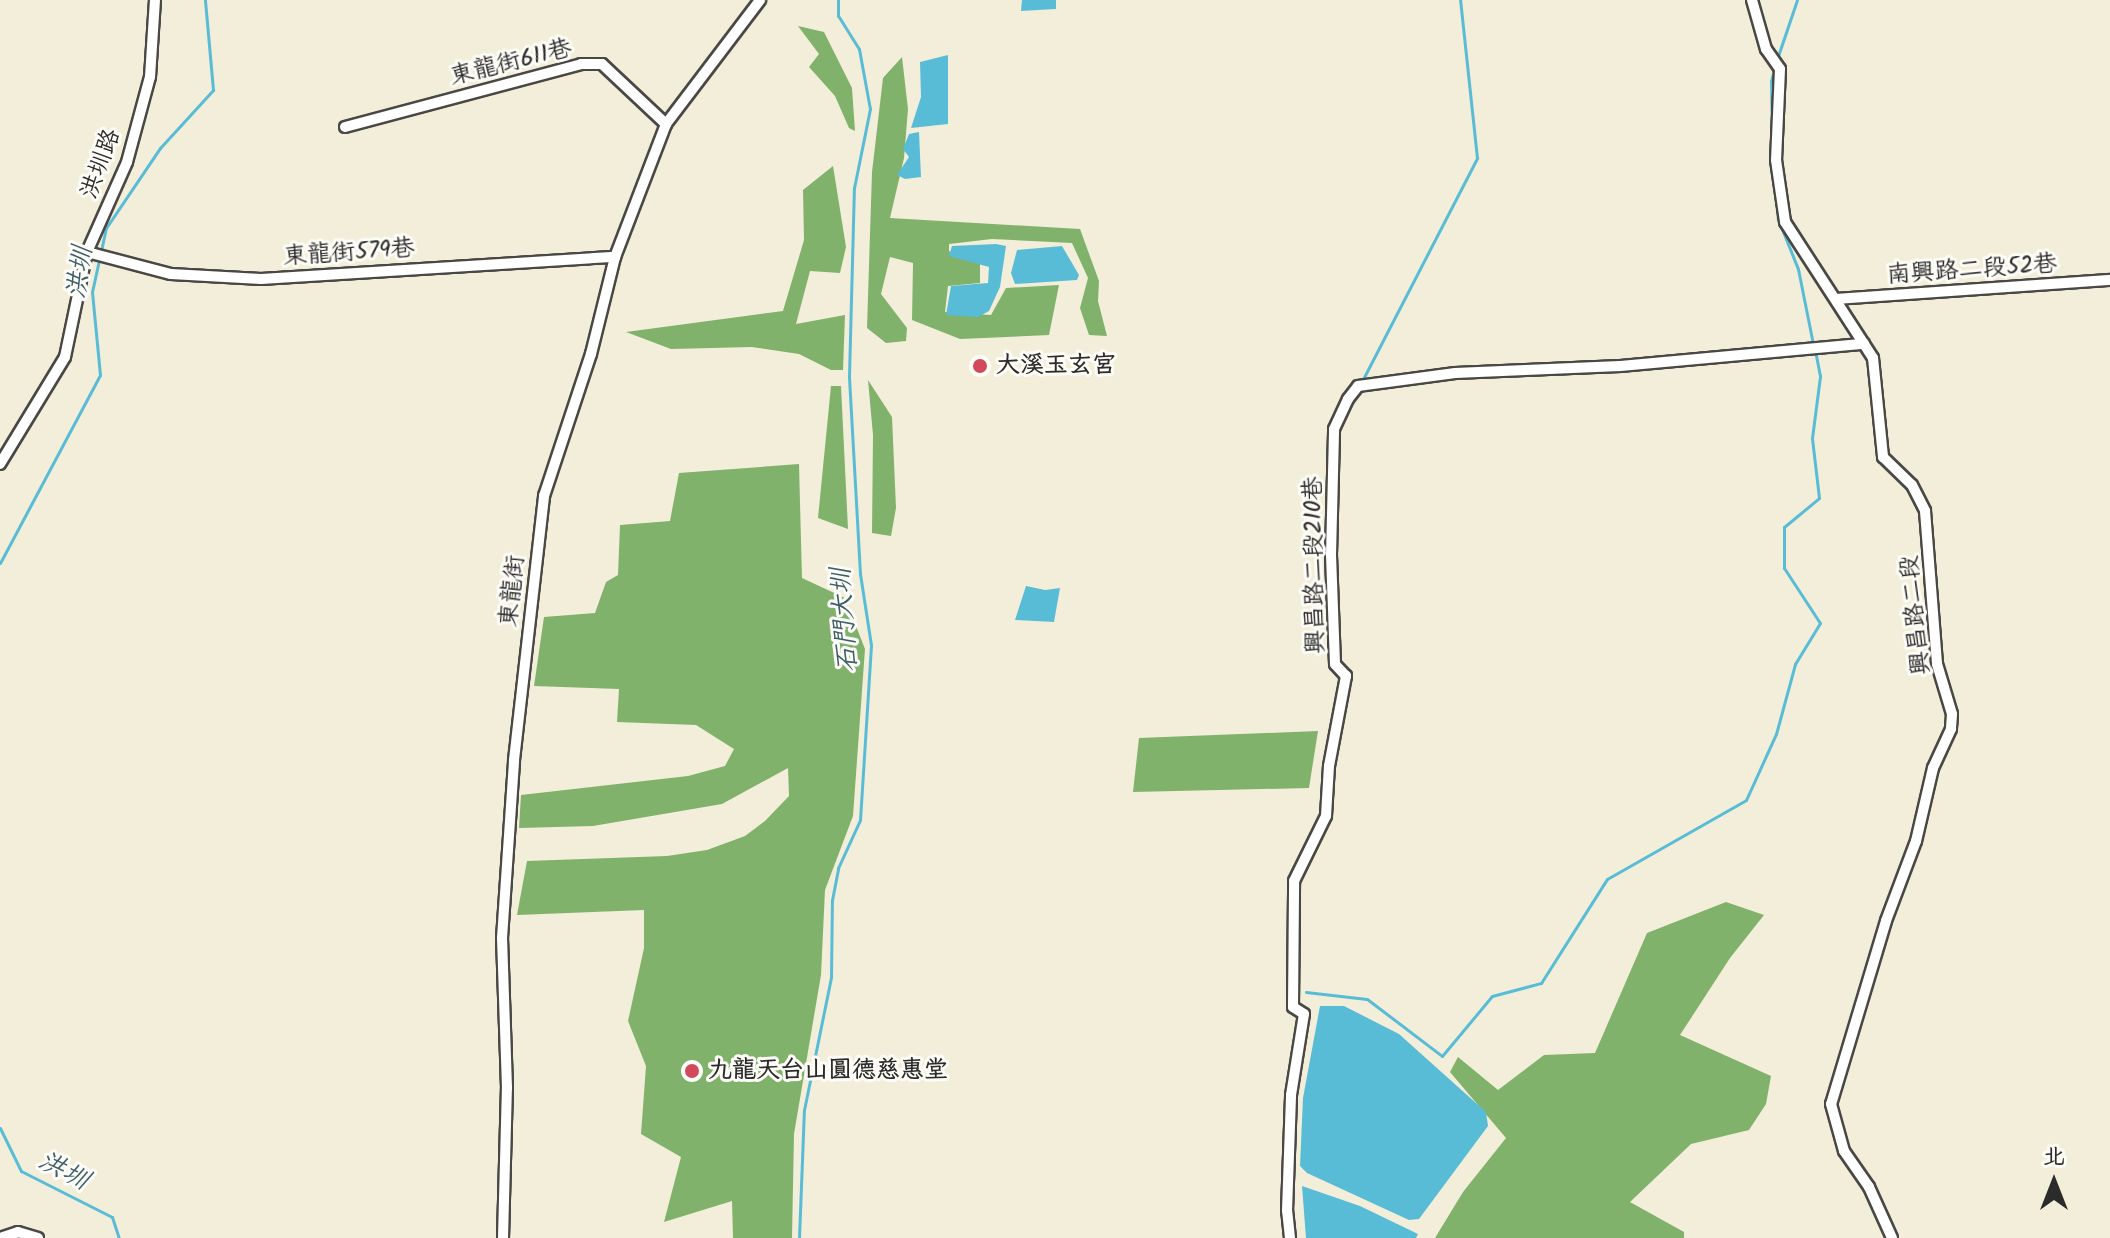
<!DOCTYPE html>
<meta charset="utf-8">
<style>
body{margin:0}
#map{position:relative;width:2110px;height:1238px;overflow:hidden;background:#f3eed9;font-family:Kalam,"LXGW WenKai TC",sans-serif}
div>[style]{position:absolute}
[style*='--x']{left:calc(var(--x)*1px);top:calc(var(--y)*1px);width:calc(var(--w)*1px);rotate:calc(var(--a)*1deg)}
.forest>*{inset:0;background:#80b26c}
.water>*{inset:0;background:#59bcd7}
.stream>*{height:3px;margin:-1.5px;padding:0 1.5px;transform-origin:1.5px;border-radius:1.5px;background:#59bcd7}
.roads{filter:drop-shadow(2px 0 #494845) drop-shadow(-2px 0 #494845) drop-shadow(0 2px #494845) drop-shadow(0 -2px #494845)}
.street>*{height:10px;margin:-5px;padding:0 5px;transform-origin:5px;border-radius:5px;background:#fff}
.dots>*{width:22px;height:22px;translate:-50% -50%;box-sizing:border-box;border:4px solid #fdfcf7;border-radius:50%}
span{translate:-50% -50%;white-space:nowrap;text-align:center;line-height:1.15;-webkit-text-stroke:6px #fdfcf7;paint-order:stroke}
.street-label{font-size:24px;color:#2b2b2b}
.poi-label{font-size:24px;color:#2b2b2b;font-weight:700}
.left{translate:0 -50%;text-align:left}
.water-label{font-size:26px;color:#3b5e67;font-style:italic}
.north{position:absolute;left:2014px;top:1142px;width:80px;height:80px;-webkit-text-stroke:6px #fdfcf7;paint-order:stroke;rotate:0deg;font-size:22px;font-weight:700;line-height:32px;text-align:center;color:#2b2b2b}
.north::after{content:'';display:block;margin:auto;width:28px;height:36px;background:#2b2b2b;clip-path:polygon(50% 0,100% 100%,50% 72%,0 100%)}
</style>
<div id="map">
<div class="forest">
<div style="clip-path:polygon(798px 26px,824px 32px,852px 88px,855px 131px,849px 128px,835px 96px,809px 67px,819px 54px)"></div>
<div style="clip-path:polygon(902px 57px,908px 109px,904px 158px,890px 218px,1080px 229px,1099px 281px,1098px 301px,1107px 336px,1089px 335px,1080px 308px,1088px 278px,1072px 243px,992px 239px,949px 244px,949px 251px,980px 264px,980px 283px,948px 286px,945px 312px,991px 315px,1006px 288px,1059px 285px,1049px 335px,960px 339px,912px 320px,913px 263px,890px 257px,881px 294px,907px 328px,906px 341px,886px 343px,867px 328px,872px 172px,883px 78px)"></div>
<div style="clip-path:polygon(833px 166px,846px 247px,840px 273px,810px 271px,796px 324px,845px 315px,843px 370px,831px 370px,799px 354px,752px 347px,671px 349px,626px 332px,783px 311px,804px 240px,803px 190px)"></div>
<div style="clip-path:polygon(868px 380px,892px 417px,896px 508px,891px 536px,872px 533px,873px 435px)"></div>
<div style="clip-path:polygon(831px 386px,841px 386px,848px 529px,818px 518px)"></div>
<div style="clip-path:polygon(799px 464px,802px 578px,845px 598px,865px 649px,853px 816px,825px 890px,821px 975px,794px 1134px,792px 1238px,733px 1238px,732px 1201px,664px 1222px,681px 1157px,641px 1134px,646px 1066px,628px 1021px,644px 948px,644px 910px,517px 915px,527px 861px,667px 856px,707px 850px,745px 836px,765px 821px,789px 796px,788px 768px,722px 804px,593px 826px,519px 828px,521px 795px,688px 776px,725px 766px,734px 749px,696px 725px,617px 722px,619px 689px,534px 686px,544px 617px,595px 613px,606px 582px,618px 575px,620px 525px,670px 521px,679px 473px)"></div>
<div style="clip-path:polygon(1318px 731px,1309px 788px,1133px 792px,1139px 738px)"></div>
<div style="clip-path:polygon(1726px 902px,1764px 915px,1730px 958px,1680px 1035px,1771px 1076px,1766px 1104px,1749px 1130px,1691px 1144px,1630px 1202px,1684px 1232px,1684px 1238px,1435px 1238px,1463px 1192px,1506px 1138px,1450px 1072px,1458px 1057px,1498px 1090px,1544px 1055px,1595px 1053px,1647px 933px)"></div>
</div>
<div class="water">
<div style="clip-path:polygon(1022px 0,1056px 0,1056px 9px,1021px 11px)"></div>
<div style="clip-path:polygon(948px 55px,948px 124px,911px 128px,921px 97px,920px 62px)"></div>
<div style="clip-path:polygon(919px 132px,921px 177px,905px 179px,897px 175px,909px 157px,903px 149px,909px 134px)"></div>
<div style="clip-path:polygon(996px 244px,1006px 246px,1000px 287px,989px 311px,978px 317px,946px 315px,951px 286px,988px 283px,989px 267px,949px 256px,952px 246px)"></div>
<div style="clip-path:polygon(1062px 246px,1079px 275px,1077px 280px,1015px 284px,1011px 273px,1017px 250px)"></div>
<div style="clip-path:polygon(1026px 586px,1045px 590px,1060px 588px,1054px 622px,1015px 620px)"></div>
<div style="clip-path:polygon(1320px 1006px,1344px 1006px,1399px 1034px,1486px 1112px,1488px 1126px,1419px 1219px,1409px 1220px,1307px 1173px,1300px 1166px,1303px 1098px)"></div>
<div style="clip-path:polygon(1302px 1186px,1360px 1206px,1418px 1234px,1416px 1238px,1306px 1238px)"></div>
</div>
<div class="stream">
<div style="--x:1777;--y:59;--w:62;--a:-71.3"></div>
<div style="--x:1772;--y:142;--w:61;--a:-90.9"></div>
<div style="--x:1771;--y:81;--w:16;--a:-75"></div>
<div style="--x:1776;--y:193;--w:26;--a:86"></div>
<div style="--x:1778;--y:219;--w:54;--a:68.2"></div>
<div style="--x:1798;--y:269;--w:76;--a:78.7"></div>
<div style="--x:1362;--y:381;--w:251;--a:-62.7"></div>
<div style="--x:1477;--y:158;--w:159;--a:-96.1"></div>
<div style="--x:0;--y:563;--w:213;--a:-62"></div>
<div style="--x:100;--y:375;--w:83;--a:-95.5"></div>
<div style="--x:92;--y:292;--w:66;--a:-77.7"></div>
<div style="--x:106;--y:228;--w:97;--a:-56"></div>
<div style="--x:160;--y:148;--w:79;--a:-47.6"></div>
<div style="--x:213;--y:90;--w:90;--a:-95.1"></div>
<div style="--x:1306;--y:992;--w:61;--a:6.5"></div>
<div style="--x:1367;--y:999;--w:94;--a:37.2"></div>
<div style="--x:1442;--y:1056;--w:78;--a:-50.2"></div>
<div style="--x:1492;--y:996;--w:51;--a:-14.9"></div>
<div style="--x:1541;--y:983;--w:123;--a:-57.6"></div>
<div style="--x:1607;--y:879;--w:160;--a:-29.6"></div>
<div style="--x:1746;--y:800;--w:72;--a:-65.6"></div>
<div style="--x:1776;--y:734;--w:73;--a:-74.8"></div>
<div style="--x:1795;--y:664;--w:48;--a:-58.6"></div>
<div style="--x:1820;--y:623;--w:66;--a:-123.2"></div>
<div style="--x:1784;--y:568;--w:41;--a:-90"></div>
<div style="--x:1784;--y:527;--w:45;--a:-39.6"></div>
<div style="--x:1819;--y:498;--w:60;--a:-96.7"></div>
<div style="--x:1812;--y:438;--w:63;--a:-82.6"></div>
<div style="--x:1820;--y:376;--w:25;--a:-101"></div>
<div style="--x:0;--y:1128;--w:48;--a:64"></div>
<div style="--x:21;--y:1171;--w:102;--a:26.8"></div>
<div style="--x:112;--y:1217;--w:22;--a:72"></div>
<div style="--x:799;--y:1238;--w:128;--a:-87.8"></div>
<div style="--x:804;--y:1110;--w:136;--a:-78.5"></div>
<div style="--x:831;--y:977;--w:77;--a:-89.3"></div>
<div style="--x:832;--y:900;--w:33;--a:-79"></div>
<div style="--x:838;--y:868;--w:53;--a:-65.4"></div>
<div style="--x:860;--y:820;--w:175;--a:-86.4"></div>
<div style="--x:871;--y:645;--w:72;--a:-98.8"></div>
<div style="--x:860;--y:574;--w:198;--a:-93.2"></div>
<div style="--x:849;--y:376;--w:188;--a:-88.5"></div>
<div style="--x:854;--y:188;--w:81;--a:-78.6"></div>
<div style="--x:870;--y:109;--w:61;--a:-100.4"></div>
<div style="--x:859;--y:49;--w:39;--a:-122"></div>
<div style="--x:838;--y:16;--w:16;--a:-90"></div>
</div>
<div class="roads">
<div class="street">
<div style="--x:1752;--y:0;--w:51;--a:74.1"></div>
<div style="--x:1766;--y:49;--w:24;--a:55"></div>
<div style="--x:1780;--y:69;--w:91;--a:92.5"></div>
<div style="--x:1776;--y:160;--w:63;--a:81.7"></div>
<div style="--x:1785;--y:222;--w:162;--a:57.1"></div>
<div style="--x:1873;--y:358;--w:100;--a:84.2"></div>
<div style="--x:1883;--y:457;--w:40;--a:44"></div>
<div style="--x:1912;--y:485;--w:29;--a:63"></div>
<div style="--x:1925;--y:511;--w:153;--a:85.5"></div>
<div style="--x:1937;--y:664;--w:52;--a:73.3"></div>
<div style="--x:1952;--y:714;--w:15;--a:94"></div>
<div style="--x:1951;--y:729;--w:43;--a:114.8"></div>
<div style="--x:1933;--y:768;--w:75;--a:103.1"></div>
<div style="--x:1916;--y:841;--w:85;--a:110.6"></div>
<div style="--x:1886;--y:921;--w:191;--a:106.7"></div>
<div style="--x:1831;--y:1104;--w:49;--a:74.5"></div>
<div style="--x:1844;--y:1151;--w:44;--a:55.2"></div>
<div style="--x:1869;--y:1187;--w:56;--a:65.7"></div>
<div style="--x:345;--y:127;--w:244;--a:-14.9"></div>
<div style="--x:581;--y:64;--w:21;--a:0"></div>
<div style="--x:602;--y:64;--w:88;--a:43.2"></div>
<div style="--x:87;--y:252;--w:87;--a:14.7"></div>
<div style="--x:171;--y:274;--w:90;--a:3.2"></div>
<div style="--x:261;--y:279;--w:355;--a:-3.6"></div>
<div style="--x:1837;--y:299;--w:274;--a:-4"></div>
<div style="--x:0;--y:464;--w:125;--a:-58.7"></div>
<div style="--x:65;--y:357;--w:107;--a:-78.2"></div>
<div style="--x:87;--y:252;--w:98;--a:-66"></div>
<div style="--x:127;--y:162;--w:88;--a:-74.9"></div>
<div style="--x:150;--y:77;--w:77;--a:-86.3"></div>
<div style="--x:0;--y:1238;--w:19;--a:-18"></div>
<div style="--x:18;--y:1232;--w:21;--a:17"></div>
<div style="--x:503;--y:1238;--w:150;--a:-88.5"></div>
<div style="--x:507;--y:1088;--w:150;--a:-91.9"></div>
<div style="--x:502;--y:938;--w:178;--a:-86.1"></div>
<div style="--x:514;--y:760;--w:266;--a:-83.5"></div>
<div style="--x:544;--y:496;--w:150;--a:-71.7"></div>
<div style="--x:591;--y:354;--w:100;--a:-76.1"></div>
<div style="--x:615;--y:257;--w:142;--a:-69"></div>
<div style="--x:666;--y:124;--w:156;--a:-52.8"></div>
<div style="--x:1290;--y:1238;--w:27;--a:-96"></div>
<div style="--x:1287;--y:1211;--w:116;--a:-88"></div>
<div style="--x:1291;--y:1095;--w:82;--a:-80.9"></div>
<div style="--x:1304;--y:1014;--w:13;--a:-148"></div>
<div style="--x:1293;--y:1007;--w:126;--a:-89.5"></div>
<div style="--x:1294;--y:881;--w:72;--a:-63.8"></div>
<div style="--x:1326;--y:816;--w:50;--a:-86.6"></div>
<div style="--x:1329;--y:766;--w:92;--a:-79.3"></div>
<div style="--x:1346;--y:676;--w:16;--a:-133"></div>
<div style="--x:1335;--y:664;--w:109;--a:-92.1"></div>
<div style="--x:1331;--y:555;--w:126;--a:-88.6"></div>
<div style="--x:1334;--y:429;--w:33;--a:-65"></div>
<div style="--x:1348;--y:399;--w:16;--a:-52"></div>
<div style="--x:1358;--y:386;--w:98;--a:-7.6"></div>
<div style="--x:1455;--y:373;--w:165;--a:-2.4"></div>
<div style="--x:1620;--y:366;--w:245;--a:-5.2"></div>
</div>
</div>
<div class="dots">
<div style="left:980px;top:366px;background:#d1495b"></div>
<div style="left:692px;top:1071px;background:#d1495b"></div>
</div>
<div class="street-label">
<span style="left:511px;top:63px;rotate:-14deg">東龍街611巷</span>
<span style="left:101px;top:164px;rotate:-70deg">洪圳路</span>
<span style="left:349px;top:253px;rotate:-4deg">東龍街579巷</span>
<span style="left:1972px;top:270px;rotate:-4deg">南興路二段52巷</span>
<span style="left:1315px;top:565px;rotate:-91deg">興昌路二段210巷</span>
<span style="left:513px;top:591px;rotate:-84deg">東龍街</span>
<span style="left:1916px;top:615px;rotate:-96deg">興昌路二段</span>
</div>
<div class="poi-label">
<span class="left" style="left:996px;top:366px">大溪玉玄宮</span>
<span class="left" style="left:708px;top:1071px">九龍天台山圓德慈惠堂</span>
</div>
<div class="water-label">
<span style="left:81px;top:273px;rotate:-82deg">洪圳</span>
<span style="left:846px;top:620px;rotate:-94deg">石門大圳</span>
<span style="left:63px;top:1172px;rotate:27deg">洪圳</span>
</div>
<div class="north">北</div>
</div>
